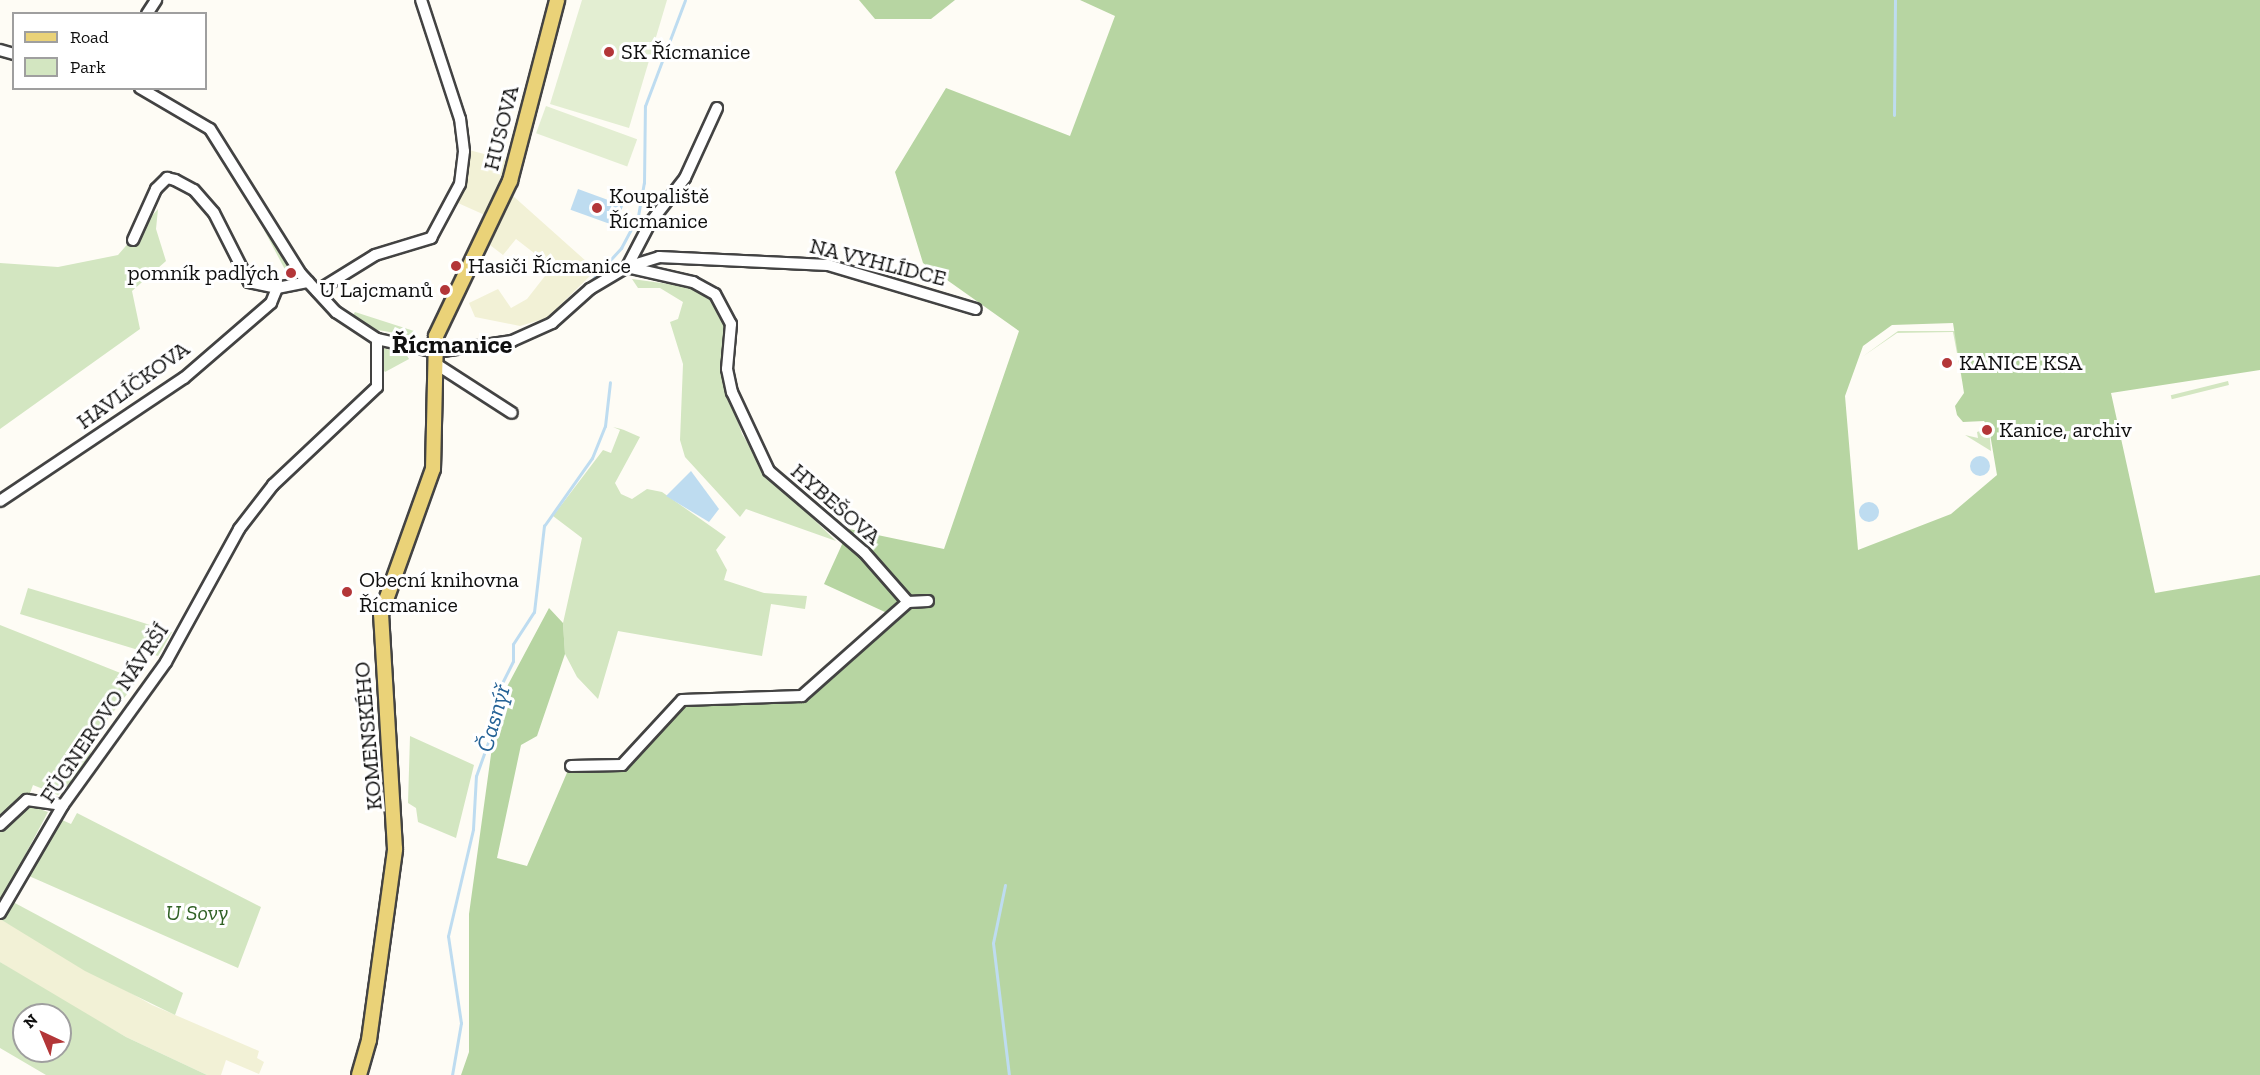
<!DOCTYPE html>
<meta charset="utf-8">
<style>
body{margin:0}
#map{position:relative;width:2260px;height:1075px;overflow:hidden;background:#fefcf5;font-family:"Zilla Slab",serif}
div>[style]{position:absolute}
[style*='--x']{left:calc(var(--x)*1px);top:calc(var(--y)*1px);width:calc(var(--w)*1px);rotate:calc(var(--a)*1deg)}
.farmland>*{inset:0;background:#f2f1d6}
.green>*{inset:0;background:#d3e6c1;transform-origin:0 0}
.forest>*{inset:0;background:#b7d5a2}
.pitch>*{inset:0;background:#e3eed2;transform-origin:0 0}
.water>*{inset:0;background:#bedcf0;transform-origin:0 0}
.round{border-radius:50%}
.stream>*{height:3px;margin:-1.5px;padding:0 1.5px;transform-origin:1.5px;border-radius:1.5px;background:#bedcf0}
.roads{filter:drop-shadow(2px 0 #434343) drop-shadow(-2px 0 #434343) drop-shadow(0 2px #434343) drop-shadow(0 -2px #434343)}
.minor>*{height:10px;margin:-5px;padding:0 5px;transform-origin:5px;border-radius:5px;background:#fff}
.major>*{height:14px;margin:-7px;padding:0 7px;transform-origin:7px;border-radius:7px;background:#ead278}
.dots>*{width:16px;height:16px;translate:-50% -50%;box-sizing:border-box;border:3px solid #fff;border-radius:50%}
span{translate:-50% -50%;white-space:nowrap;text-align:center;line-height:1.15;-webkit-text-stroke:6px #fff;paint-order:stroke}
.poi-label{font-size:22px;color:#101010}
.left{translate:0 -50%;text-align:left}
.right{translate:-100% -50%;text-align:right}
.street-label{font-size:22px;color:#101010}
.park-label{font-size:22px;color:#316226;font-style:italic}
.water-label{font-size:24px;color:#256296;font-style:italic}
.quarter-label{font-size:26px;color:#101010;font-weight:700}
.legend{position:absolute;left:12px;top:12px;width:195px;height:78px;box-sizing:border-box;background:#fff;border:2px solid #9f9f9f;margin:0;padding:8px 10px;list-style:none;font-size:18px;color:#101010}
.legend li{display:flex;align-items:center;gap:12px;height:30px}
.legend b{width:30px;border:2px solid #9f9f9f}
.north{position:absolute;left:12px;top:1003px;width:60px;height:60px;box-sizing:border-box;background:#fff;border:2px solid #9f9f9f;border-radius:50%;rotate:316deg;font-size:16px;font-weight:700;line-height:24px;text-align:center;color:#101010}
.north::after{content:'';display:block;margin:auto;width:21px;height:27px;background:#b33638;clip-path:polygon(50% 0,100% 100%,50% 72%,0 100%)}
</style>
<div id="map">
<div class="farmland">
<div style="clip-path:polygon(469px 150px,507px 160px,487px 216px,458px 203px)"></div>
<div style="clip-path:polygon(512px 195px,596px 270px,547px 318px,520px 326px,475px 317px,469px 303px,498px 289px,511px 308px,527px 299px,552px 267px,516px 239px,503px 255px,490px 245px)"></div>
<div style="clip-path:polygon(0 919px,152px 1005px,259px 1051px,257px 1058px,264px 1062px,259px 1074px,226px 1060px,221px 1075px,207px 1075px,126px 1037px,39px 987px,0 962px)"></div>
</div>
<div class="green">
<div style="clip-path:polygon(158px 209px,156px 229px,166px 261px,132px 291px,140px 329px,0 429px,0 263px,58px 267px,118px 255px)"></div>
<div style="clip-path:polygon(267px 229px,296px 271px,290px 279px,264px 230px)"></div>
<div style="clip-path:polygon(632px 279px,691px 287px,710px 296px,724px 316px,724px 379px,742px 434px,767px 474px,836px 541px,746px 509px,740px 517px,685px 457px,680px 440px,683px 364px,670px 322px,678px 319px,683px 302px,660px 288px,638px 288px)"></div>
<div style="clip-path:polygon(355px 312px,414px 331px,413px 336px,366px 328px,351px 318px)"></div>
<div style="clip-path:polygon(1898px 331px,1956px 331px,1962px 380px,1953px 332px,1897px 333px,1862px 357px)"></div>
<div style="clip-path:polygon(383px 348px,406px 354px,409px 359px,385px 372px,379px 363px)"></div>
<div style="left:2228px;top:381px;width:4px;height:59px;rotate:76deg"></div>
<div style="clip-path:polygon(613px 427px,621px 429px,624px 430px,640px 437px,615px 483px,621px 494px,632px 499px,647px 489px,662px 492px,726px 537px,716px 550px,727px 570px,724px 580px,764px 593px,807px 596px,805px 609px,771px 604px,762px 656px,618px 631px,598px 699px,577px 677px,565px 654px,563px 623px,582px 538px,553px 516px,603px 450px,611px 453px,620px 430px)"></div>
<div style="clip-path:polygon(1989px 428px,1991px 451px,1965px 435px,1978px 438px,1977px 432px)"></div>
<div style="clip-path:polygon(28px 588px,125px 617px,172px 632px,158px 656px,20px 614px)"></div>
<div style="clip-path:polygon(0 625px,138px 680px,100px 729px,84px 769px,58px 795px,33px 785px,26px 804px,48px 812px,0 902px)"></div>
<div style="clip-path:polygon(410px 736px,474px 765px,456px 838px,418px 822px,416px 808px,408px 803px)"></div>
<div style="clip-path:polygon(77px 813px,261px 907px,238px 968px,29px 876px,60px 819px,71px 824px)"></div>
<div style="clip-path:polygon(13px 902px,183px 993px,175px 1015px,85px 971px,0 919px)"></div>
<div style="clip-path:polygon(evenodd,0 962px,126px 1037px,207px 1075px,46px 1075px,0 1048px,0 962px,24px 1015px,60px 1015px,60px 1051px,24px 1051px,24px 1015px)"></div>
</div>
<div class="forest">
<div style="clip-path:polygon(859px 0,955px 0,931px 19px,875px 19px)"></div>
<div style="clip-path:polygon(evenodd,1080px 0,2260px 0,2260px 370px,2111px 393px,2155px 593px,2260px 575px,2260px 1075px,461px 1075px,469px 1052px,469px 914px,493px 740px,502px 696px,549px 608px,563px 623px,565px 654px,537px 736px,521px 745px,497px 858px,527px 866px,569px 768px,622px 770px,681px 706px,807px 699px,898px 618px,824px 584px,849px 529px,944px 549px,1019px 331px,923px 263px,895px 172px,946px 88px,1070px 136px,1115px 16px,1080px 0,1953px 323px,1964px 393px,1955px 406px,1957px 415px,1963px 422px,1984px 421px,1989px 428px,1997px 475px,1951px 514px,1858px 550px,1845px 396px,1863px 346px,1892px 325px,1953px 323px)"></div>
</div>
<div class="pitch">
<div style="clip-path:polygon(582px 0,667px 0,629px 128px,550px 104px)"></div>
<div style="left:546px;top:106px;width:97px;height:29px;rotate:20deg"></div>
</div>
<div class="water">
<div style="left:578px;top:189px;width:48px;height:22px;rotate:20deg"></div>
<div class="round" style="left:1970px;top:456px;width:20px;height:20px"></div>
<div style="clip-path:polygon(691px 471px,719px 509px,709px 522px,666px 496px)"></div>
<div class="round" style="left:1859px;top:502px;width:20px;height:20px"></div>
</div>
<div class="stream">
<div style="--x:1894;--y:115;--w:115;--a:-89.5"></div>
<div style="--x:591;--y:281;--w:45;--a:-47.7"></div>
<div style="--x:621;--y:248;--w:36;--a:-62"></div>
<div style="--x:638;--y:216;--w:34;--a:-80"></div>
<div style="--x:644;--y:183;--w:77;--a:-89.3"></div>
<div style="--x:645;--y:106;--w:113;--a:-69.3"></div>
<div style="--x:1005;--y:885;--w:59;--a:101.7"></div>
<div style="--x:993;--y:943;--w:133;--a:83.1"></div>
<div style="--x:452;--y:1075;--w:53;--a:-80.2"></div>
<div style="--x:461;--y:1023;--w:88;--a:-98.5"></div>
<div style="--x:448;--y:936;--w:110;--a:-76.8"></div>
<div style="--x:473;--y:829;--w:53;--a:-86.8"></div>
<div style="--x:476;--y:776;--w:41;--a:-70.3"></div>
<div style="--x:490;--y:737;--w:40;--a:-82.9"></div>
<div style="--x:495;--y:697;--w:40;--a:-63.4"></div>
<div style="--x:513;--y:661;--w:17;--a:-90"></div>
<div style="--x:513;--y:644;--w:38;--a:-57"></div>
<div style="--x:534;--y:612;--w:87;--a:-83.4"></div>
<div style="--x:544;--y:526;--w:83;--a:-54.8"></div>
<div style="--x:592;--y:458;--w:35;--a:-68"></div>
<div style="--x:605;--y:426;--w:44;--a:-83.5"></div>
</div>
<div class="roads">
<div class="minor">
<div style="--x:147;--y:14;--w:17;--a:-57"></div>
<div style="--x:0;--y:50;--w:15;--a:16"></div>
<div style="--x:140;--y:88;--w:81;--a:30.4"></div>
<div style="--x:210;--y:129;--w:171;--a:57.9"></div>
<div style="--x:301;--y:274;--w:52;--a:47.4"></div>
<div style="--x:336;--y:312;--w:49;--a:33.4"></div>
<div style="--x:377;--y:339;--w:60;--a:12.4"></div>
<div style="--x:436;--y:352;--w:77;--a:-8.2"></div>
<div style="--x:512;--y:341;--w:44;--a:-24.2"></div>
<div style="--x:552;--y:323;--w:51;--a:-41.8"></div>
<div style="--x:590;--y:289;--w:43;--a:-30.7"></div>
<div style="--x:627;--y:267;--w:34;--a:-17"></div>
<div style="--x:659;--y:257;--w:169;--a:2.7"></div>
<div style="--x:828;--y:265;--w:154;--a:16.6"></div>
<div style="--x:133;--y:240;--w:56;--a:-65.7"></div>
<div style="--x:156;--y:189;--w:16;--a:-45"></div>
<div style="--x:167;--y:178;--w:8;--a:14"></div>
<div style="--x:175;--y:180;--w:21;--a:28"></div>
<div style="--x:194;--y:190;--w:30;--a:49"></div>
<div style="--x:214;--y:213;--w:77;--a:63.1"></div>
<div style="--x:249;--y:282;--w:29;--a:12"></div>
<div style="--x:277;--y:288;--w:32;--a:-11"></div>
<div style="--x:627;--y:267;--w:68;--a:12.8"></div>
<div style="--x:693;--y:282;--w:25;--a:29"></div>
<div style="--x:715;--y:294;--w:34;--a:62"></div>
<div style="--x:731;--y:324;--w:45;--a:95.1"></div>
<div style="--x:727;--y:369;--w:24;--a:78"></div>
<div style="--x:732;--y:392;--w:87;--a:64.9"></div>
<div style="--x:769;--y:471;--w:125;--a:40.5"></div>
<div style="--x:864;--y:552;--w:67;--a:48.7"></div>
<div style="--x:908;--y:602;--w:20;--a:-3"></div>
<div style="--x:627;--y:267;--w:50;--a:-62.4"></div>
<div style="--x:650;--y:223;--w:57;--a:-52.1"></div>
<div style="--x:685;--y:178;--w:77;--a:-65.4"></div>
<div style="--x:317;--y:291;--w:68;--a:-31.8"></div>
<div style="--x:375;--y:255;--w:59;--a:-16.9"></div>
<div style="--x:431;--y:238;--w:61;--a:-61.8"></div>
<div style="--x:460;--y:184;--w:33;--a:-83"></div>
<div style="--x:464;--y:151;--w:32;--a:-97"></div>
<div style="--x:460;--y:119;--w:125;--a:-108.1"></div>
<div style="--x:436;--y:364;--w:90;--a:32.8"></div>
<div style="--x:0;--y:501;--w:221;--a:-33.8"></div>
<div style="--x:184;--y:378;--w:115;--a:-40.8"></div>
<div style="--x:271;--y:303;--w:16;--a:-68"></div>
<div style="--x:571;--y:766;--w:51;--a:-1.1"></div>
<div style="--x:622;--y:765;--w:88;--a:-47.3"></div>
<div style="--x:682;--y:700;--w:120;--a:-1.9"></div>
<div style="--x:802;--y:696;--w:142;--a:-41.6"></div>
<div style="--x:0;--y:825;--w:37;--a:-43"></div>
<div style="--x:27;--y:800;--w:36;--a:8"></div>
<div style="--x:0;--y:913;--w:125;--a:-59.7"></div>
<div style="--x:63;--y:805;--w:176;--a:-54.2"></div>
<div style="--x:166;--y:662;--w:152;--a:-61.2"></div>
<div style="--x:239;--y:529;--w:56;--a:-52.3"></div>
<div style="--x:273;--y:485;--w:143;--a:-43.3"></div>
<div style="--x:377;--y:387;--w:48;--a:-90"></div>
</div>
<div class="major">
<div style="--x:359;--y:1075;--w:36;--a:-74"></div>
<div style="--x:369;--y:1040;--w:193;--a:-82.2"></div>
<div style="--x:395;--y:849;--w:235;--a:-93.4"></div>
<div style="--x:381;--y:614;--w:154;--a:-70.3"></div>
<div style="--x:433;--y:469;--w:133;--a:-88.7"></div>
<div style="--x:436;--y:336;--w:172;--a:-64.5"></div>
<div style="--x:510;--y:181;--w:187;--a:-75.4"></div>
</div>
</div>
<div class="dots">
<div style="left:609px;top:52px;background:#b33638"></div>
<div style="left:597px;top:208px;background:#b33638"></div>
<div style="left:456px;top:266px;background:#b33638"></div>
<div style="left:291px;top:273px;background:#b33638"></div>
<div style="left:445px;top:290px;background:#b33638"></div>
<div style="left:1947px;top:363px;background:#b33638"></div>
<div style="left:1987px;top:430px;background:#b33638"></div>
<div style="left:347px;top:592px;background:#b33638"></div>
</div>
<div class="poi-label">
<span class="left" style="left:621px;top:52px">SK Řícmanice</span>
<span class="left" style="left:609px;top:208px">Koupaliště<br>Řícmanice</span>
<span class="left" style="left:468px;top:266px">Hasiči Řícmanice</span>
<span class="right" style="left:279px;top:273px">pomník padlých</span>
<span class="right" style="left:433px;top:290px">U Lajcmanů</span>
<span class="left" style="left:1959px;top:363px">KANICE KSA</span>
<span class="left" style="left:1999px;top:430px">Kanice, archiv</span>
<span class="left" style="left:359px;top:592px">Obecní knihovna<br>Řícmanice</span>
</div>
<div class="street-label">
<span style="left:501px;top:128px;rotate:-76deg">HUSOVA</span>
<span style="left:878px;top:262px;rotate:14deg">NA VYHLÍDCE</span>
<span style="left:133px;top:385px;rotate:-36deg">HAVLÍČKOVA</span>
<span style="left:836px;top:504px;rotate:41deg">HYBEŠOVA</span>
<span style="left:104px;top:713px;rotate:-56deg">FÜGNEROVO NÁVRŠÍ</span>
<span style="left:368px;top:736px;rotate:-95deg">KOMENSKÉHO</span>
</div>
<div class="park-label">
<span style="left:197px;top:913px">U Sovy</span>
</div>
<div class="water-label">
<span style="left:493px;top:718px;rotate:-74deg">Časnýř</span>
</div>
<div class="quarter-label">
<span style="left:452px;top:345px">Řícmanice</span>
</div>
<ul class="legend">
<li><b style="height:8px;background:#ead278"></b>Road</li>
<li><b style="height:16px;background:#d3e6c1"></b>Park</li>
</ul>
<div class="north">N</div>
</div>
